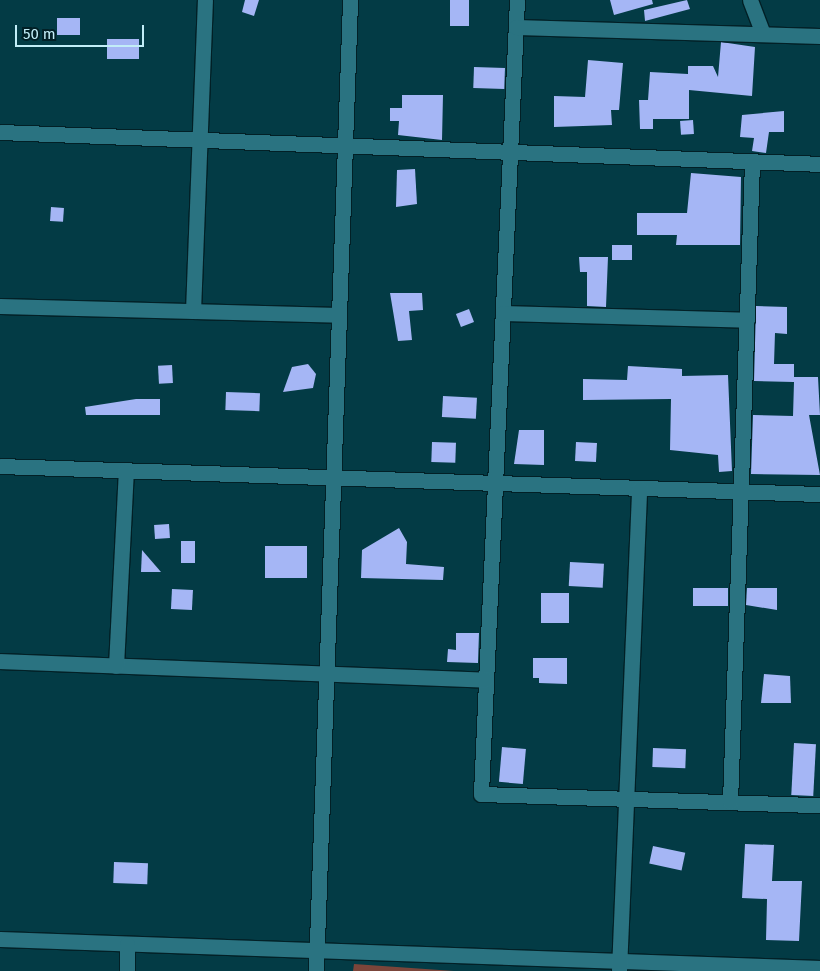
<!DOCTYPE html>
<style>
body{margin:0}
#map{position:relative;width:820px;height:971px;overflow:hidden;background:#033b45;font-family:"Fira Sans",sans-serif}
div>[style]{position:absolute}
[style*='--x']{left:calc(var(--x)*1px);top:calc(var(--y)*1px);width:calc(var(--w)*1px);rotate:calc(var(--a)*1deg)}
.green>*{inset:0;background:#7b453a}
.building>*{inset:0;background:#a5b6f5;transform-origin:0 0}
.roads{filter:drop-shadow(1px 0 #022026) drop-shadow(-1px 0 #022026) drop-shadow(0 1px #022026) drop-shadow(0 -1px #022026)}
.street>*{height:15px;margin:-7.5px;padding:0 7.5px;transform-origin:7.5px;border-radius:7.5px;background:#2a7381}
span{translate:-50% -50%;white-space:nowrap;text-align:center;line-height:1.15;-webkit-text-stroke:5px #022026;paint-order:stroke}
.scale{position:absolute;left:15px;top:25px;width:129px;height:22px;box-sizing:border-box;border:2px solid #c2edf7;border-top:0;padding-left:6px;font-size:15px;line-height:18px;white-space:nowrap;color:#c2edf7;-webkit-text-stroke:4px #022026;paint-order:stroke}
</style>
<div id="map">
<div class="green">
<div style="clip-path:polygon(354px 964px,454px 971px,353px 971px)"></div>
</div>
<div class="building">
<div style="clip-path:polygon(245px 0,259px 0,254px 16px,242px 12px)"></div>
<div style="left:450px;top:0;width:19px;height:26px"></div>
<div style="clip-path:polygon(610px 0,652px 0,653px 4px,614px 15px)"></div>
<div style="clip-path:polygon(687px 0,690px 9px,645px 21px,644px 10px)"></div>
<div style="left:57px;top:18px;width:23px;height:17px"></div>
<div style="left:107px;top:39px;width:32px;height:20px"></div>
<div style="clip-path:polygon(721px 42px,755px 47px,752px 96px,689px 90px,689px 119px,653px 119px,653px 129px,640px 129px,639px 100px,648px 100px,650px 72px,688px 74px,688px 66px,713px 66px,718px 77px)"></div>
<div style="clip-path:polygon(588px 60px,623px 63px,619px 110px,611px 110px,612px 125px,554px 127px,554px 96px,585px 97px)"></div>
<div style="left:474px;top:67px;width:31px;height:21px;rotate:2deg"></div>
<div style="clip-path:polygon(402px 95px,443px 95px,442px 140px,398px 135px,399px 121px,390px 121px,390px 108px,402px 108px)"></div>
<div style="clip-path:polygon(784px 111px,784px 132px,769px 132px,766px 153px,752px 151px,754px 138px,740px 137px,742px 115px)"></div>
<div style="left:693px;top:120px;width:14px;height:13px;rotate:86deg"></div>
<div style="clip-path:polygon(415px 169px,417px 204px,396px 207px,397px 170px)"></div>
<div style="clip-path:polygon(691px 173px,741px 177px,740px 245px,676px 245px,677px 235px,637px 235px,637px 213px,687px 213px)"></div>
<div style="left:51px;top:207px;width:13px;height:14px;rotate:4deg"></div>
<div style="left:612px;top:245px;width:20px;height:15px"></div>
<div style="clip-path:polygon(579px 257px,608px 257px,606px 307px,587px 306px,587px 272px,580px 272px)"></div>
<div style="clip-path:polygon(390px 293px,422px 293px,423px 310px,409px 311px,412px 340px,398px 341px)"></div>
<div style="clip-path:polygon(756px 306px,787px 307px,787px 334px,775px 333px,774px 364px,794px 364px,794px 377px,818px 377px,820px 415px,809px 415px,820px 475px,751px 474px,753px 415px,793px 416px,794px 382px,754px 381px)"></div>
<div style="left:469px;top:309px;width:14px;height:14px;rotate:69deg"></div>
<div style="clip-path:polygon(308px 364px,316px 374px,313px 388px,283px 392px,292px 367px)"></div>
<div style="left:172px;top:365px;width:18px;height:14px;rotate:87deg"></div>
<div style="clip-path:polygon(628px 366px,682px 369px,682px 376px,728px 375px,732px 471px,719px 472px,718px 455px,670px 450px,671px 399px,583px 400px,583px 379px,627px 380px)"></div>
<div style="left:226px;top:392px;width:34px;height:18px;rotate:2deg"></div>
<div style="left:443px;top:396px;width:34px;height:21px;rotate:3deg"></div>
<div style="clip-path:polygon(136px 399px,160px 399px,160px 415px,86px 415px,85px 407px)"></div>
<div style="clip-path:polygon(519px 430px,544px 430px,544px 465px,514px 464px)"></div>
<div style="left:432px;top:442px;width:24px;height:20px;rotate:2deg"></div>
<div style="left:576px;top:442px;width:21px;height:19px;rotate:3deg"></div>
<div style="left:169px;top:524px;width:14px;height:15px;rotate:86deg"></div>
<div style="clip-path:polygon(399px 528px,407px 542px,406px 564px,444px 567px,443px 580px,361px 578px,362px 550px)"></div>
<div style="left:181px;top:541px;width:14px;height:22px"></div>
<div style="left:265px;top:546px;width:42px;height:32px"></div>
<div style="clip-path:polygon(142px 550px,161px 572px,141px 572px)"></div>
<div style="left:570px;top:562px;width:34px;height:24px;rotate:3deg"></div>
<div style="left:693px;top:588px;width:35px;height:18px"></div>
<div style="clip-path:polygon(747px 588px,777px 588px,777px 610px,746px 605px)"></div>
<div style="left:172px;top:589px;width:21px;height:20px;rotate:3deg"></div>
<div style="left:541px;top:593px;width:28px;height:30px"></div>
<div style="clip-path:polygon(456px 633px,479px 633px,478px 663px,447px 662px,448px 649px,456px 650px)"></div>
<div style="clip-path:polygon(533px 658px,567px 658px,567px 684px,539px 683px,539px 678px,533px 678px)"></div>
<div style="clip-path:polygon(764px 674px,790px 676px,791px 703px,761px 703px)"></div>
<div style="left:794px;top:743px;width:22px;height:52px;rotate:3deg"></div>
<div style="left:502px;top:747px;width:24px;height:35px;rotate:5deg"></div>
<div style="left:653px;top:748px;width:33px;height:19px;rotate:2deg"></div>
<div style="clip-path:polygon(745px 844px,774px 845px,772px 881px,802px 881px,799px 941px,766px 940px,767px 899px,742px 898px)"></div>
<div style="left:653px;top:846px;width:33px;height:18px;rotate:12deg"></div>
<div style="left:114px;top:862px;width:34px;height:21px;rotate:2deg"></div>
</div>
<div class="roads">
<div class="street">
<div style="--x:517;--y:0;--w:795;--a:92.6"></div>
<div style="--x:481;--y:794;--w:339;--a:1.9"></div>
<div style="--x:750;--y:0;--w:36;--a:69"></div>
<div style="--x:516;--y:27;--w:304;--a:1.7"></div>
<div style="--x:0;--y:132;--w:821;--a:2.23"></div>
<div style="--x:0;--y:306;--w:339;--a:1.5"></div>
<div style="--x:193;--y:311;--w:311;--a:-87.8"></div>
<div style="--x:503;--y:313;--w:244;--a:1.6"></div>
<div style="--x:0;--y:466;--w:820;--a:1.96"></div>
<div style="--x:0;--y:661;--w:486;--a:2.2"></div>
<div style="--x:116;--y:666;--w:196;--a:-87.1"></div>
<div style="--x:730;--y:802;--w:640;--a:-88.03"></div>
<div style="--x:0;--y:939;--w:821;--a:2.03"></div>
<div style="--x:619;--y:970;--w:482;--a:-87.6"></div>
<div style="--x:127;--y:971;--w:27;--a:-90"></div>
<div style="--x:316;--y:971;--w:972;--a:-87.99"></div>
</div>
</div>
<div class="scale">50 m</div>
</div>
